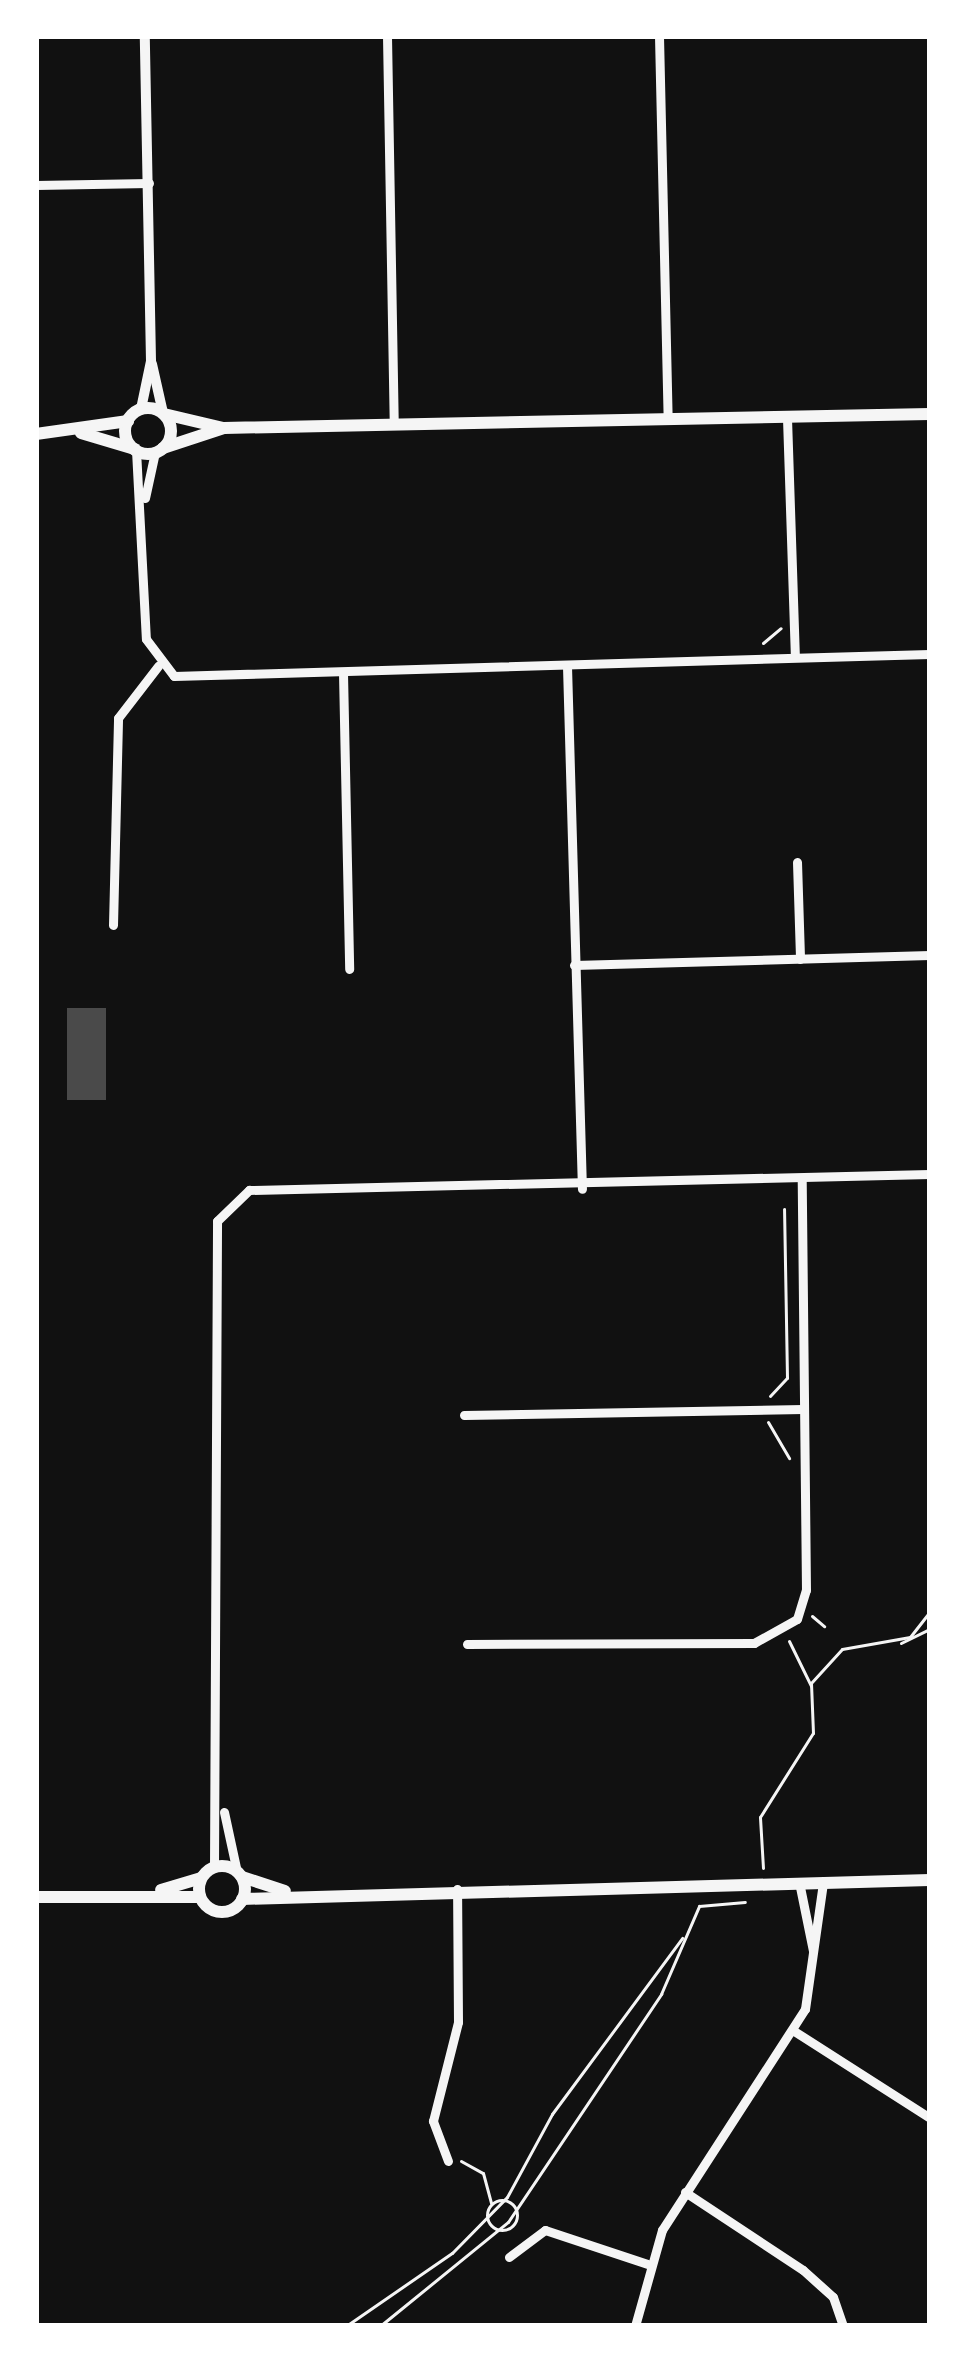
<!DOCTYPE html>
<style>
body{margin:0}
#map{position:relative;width:966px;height:2362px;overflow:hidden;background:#111;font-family:Literata,serif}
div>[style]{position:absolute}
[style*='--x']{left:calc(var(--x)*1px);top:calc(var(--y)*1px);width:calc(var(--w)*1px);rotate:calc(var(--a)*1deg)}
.building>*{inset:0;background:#4a4a4a;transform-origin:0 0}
.path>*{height:3px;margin:-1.5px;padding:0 1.5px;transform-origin:1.5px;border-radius:1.5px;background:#f5f5f5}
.path>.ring{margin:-1.5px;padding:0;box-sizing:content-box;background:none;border:3px solid #f5f5f5;border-radius:50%}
.minor>*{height:9px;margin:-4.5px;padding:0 4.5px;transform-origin:4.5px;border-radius:4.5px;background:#f5f5f5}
.tertiary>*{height:10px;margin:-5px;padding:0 5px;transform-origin:5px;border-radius:5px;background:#f5f5f5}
.secondary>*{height:12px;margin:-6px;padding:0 6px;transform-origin:6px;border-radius:6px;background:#f5f5f5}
.secondary>.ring{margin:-6px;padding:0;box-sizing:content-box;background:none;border:12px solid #f5f5f5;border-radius:50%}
span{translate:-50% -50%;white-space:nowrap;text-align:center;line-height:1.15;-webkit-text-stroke:12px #fff;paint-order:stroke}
.frame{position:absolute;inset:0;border:39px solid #fff;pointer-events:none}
</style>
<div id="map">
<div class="building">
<div style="left:67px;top:1008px;width:39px;height:92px"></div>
</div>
<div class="path">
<div style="--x:763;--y:643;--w:23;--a:-40"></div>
<div style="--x:770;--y:1396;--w:25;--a:-47"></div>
<div style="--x:787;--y:1378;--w:169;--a:-91"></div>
<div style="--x:768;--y:1422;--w:42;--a:59.7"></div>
<div style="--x:812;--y:1616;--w:16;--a:40"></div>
<div style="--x:789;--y:1641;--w:50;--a:63.9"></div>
<div style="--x:901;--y:1643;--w:32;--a:-26"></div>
<div style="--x:763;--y:1868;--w:51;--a:-93.4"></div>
<div style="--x:760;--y:1817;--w:99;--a:-57.8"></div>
<div style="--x:813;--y:1733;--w:50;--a:-92.3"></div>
<div style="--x:811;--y:1683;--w:46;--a:-47.6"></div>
<div style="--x:842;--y:1649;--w:69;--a:-10"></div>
<div style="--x:910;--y:1637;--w:33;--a:-52"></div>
<div style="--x:461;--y:2161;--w:25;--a:29"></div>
<div style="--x:483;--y:2173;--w:31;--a:75"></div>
<div class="ring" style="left:487px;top:2200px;width:27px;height:27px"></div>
<div style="--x:346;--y:2326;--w:129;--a:-34.6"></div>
<div style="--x:452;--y:2253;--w:78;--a:-45.5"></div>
<div style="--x:507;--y:2197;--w:94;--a:-61.5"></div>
<div style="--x:552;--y:2114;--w:219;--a:-53.5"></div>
<div style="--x:380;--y:2326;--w:165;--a:-39.1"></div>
<div style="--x:508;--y:2222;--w:275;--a:-56.1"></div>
<div style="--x:661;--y:1994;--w:96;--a:-66.6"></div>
<div style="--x:699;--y:1906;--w:46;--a:-5"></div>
</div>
<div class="minor">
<div style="--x:387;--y:36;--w:388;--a:89"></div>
<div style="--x:659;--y:36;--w:383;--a:88.7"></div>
<div style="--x:36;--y:185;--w:113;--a:-1"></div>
<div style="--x:787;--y:418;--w:238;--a:88.1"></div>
<div style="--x:136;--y:450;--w:189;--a:87"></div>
<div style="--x:146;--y:639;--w:46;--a:52.9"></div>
<div style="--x:174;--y:676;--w:756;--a:-1.67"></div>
<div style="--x:145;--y:498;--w:47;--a:-77.7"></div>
<div style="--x:567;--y:666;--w:523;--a:88.36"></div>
<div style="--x:343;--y:673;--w:296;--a:88.8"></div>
<div style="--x:797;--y:862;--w:97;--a:88.2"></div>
<div style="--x:113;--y:925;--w:207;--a:-88.6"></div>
<div style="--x:118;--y:718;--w:66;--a:-52.4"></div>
<div style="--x:574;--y:965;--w:356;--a:-1.6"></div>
<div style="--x:464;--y:1415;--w:339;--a:-1"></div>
<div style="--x:467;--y:1644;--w:287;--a:-0.2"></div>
<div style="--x:754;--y:1643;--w:49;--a:-29.2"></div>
<div style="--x:797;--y:1619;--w:30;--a:-73"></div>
<div style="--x:806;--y:1590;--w:411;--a:-90.6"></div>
<div style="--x:224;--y:1812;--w:61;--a:77.8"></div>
<div style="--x:214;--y:1867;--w:646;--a:-89.73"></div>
<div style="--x:217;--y:1221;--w:45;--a:-44.1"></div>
<div style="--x:249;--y:1190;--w:681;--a:-1.35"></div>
<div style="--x:799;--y:1882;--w:70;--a:78.5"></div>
<div style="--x:794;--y:2031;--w:161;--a:32.6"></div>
<div style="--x:448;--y:2161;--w:43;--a:-110.6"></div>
<div style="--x:433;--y:2121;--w:102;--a:-75.8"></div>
<div style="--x:458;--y:2022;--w:133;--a:-90.4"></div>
<div style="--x:685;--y:2192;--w:141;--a:33.5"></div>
<div style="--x:803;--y:2270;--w:40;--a:42"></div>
<div style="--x:833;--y:2297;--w:31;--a:71"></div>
<div style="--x:509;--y:2257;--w:45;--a:-36.9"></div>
<div style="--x:545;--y:2230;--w:108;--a:18.3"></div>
<div style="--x:635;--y:2326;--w:100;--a:-74.3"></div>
<div style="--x:662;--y:2230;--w:263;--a:-57.1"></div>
<div style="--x:805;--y:2009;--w:128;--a:-81.9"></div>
</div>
<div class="tertiary">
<div style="--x:152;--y:364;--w:50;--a:77.3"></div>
<div style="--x:141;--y:409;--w:49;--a:-78.2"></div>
<div style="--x:151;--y:361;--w:325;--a:-91.1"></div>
</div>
<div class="secondary">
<div class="ring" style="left:125px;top:408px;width:34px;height:34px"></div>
<div style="--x:164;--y:414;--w:61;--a:13.3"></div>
<div style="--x:81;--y:433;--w:56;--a:16.5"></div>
<div style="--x:36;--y:434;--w:93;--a:-8"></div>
<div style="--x:163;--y:448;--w:64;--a:-18.2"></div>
<div style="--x:224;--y:428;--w:706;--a:-1.14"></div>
<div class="ring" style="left:199px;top:1866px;width:34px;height:34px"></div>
<div style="--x:242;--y:1877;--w:45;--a:18"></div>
<div style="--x:161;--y:1890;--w:42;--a:-16.7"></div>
<div style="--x:36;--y:1897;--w:164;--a:0"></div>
<div style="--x:242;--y:1899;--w:688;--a:-1.58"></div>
</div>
<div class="frame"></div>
</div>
